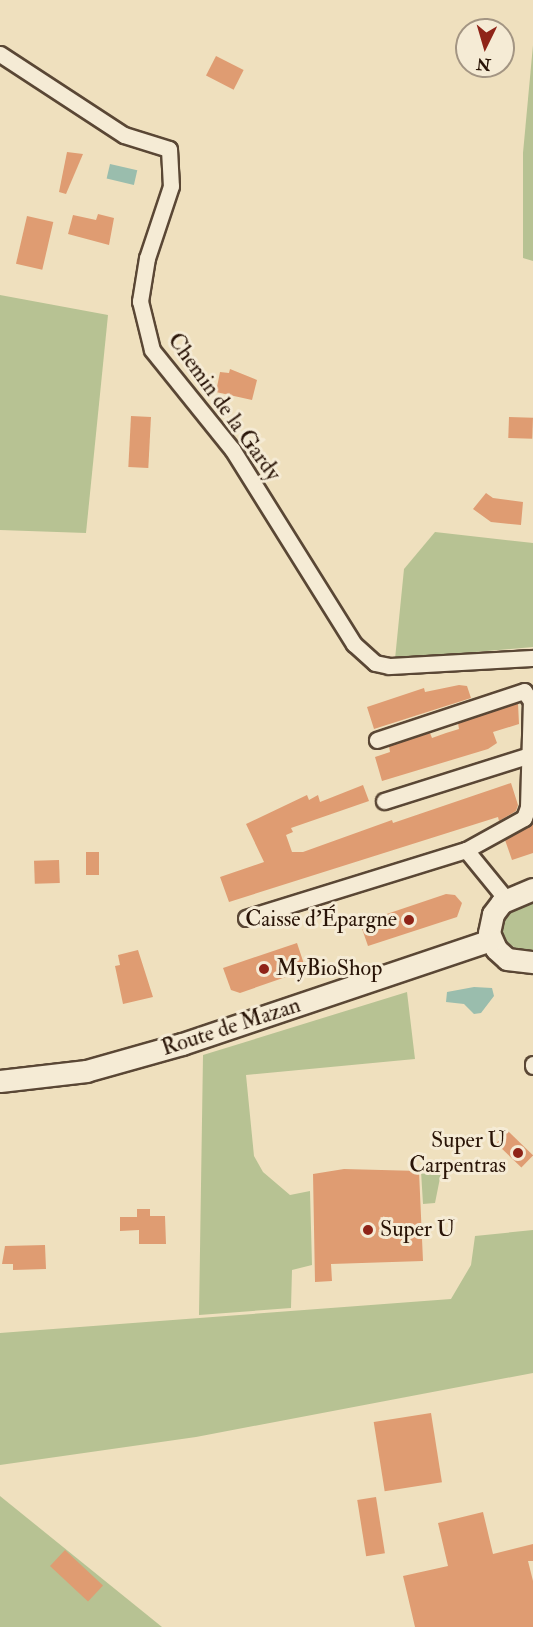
<!DOCTYPE html>
<meta charset="utf-8">
<style>
body{margin:0}
#map{position:relative;width:533px;height:1627px;overflow:hidden;background:#efe0be;font-family:"IM FELL Double Pica",serif}
div>[style]{position:absolute}
[style*='--x']{left:calc(var(--x)*1px);top:calc(var(--y)*1px);width:calc(var(--w)*1px);rotate:calc(var(--a)*1deg)}
.green>*{inset:0;background:#b7c293}
.water>*{inset:0;background:#9abdad;transform-origin:0 0}
.building>*{inset:0;background:#df9c72;transform-origin:0 0}
.roads{filter:drop-shadow(2px 0 #5a4735) drop-shadow(-2px 0 #5a4735) drop-shadow(0 2px #5a4735) drop-shadow(0 -2px #5a4735)}
.minor>*{height:15px;margin:-7.5px;padding:0 7.5px;transform-origin:7.5px;border-radius:7.5px;background:#f5ebd5}
.secondary>*{height:21px;margin:-10.5px;padding:0 10.5px;transform-origin:10.5px;border-radius:10.5px;background:#f5ebd5}
.dots>*{width:16px;height:16px;translate:-50% -50%;box-sizing:border-box;border:3px solid #f5ebd5;border-radius:50%}
span{translate:-50% -50%;white-space:nowrap;text-align:center;line-height:1.15;-webkit-text-stroke:6px #f5ebd5;paint-order:stroke}
.street-label{font-size:22px;color:#291407}
.poi-label{font-size:22px;color:#291407}
.right{translate:-100% -50%;text-align:right}
.left{translate:0 -50%;text-align:left}
.north{position:absolute;left:455px;top:18px;width:60px;height:60px;box-sizing:border-box;background:#f5ebd5;border:2px solid #a39583;border-radius:50%;rotate:185deg;font-size:16px;font-weight:700;line-height:24px;text-align:center;color:#291407}
.north::after{content:'';display:block;margin:auto;width:21px;height:27px;background:#8f2418;clip-path:polygon(50% 0,100% 100%,50% 72%,0 100%)}
</style>
<div id="map">
<div class="green">
<div style="clip-path:polygon(533px 45px,533px 261px,523px 258px,523px 153px)"></div>
<div style="clip-path:polygon(0 295px,108px 315px,86px 533px,0 530px)"></div>
<div style="clip-path:polygon(435px 532px,533px 543px,533px 647px,395px 659px,404px 569px)"></div>
<div style="clip-path:polygon(533px 901px,533px 950px,520px 951px,504px 940px,501px 924px,509px 910px)"></div>
<div style="clip-path:polygon(407px 992px,415px 1059px,246px 1075px,254px 1156px,263px 1172px,290px 1195px,310px 1191px,312px 1265px,292px 1270px,291px 1308px,199px 1315px,203px 1055px)"></div>
<div style="clip-path:polygon(428px 1160px,440px 1163px,441px 1173px,435px 1203px,423px 1204px,421px 1171px,427px 1171px)"></div>
<div style="clip-path:polygon(533px 1230px,533px 1373px,196px 1437px,0 1465px,0 1333px,451px 1299px,471px 1265px,475px 1236px)"></div>
<div style="clip-path:polygon(0 1496px,162px 1627px,0 1627px)"></div>
</div>
<div class="water">
<div style="left:110px;top:164px;width:28px;height:15px;rotate:13deg"></div>
<div style="clip-path:polygon(474px 987px,492px 988px,494px 996px,481px 1013px,474px 1014px,464px 1004px,446px 1002px,447px 992px)"></div>
</div>
<div class="building">
<div style="left:216px;top:56px;width:31px;height:22px;rotate:27deg"></div>
<div style="clip-path:polygon(67px 152px,83px 154px,66px 194px,59px 192px)"></div>
<div style="clip-path:polygon(98px 214px,114px 218px,109px 245px,68px 234px,73px 215px,96px 220px)"></div>
<div style="left:27px;top:216px;width:27px;height:49px;rotate:13deg"></div>
<div style="clip-path:polygon(230px 369px,257px 380px,252px 400px,216px 392px,220px 372px,229px 373px)"></div>
<div style="left:131px;top:416px;width:20px;height:51px;rotate:3deg"></div>
<div style="left:509px;top:417px;width:24px;height:21px;rotate:2deg"></div>
<div style="clip-path:polygon(486px 493px,493px 498px,523px 502px,521px 525px,491px 522px,473px 509px)"></div>
<div style="clip-path:polygon(459px 685px,467px 686px,471px 698px,374px 729px,367px 707px,424px 688px,425px 692px)"></div>
<div style="clip-path:polygon(518px 703px,519px 724px,493px 732px,497px 743px,488px 749px,382px 781px,375px 757px,390px 752px,389px 746px,430px 733px,432px 738px,446px 733px,459px 729px,458px 723px)"></div>
<div style="clip-path:polygon(511px 783px,518px 805px,516px 811px,499px 821px,498px 817px,229px 902px,220px 877px,264px 862px,246px 824px,307px 795px,309px 800px,318px 795px,320px 802px,363px 785px,369px 801px,291px 828px,293px 832px,286px 835px,292px 852px,303px 852px,392px 820px,393px 823px)"></div>
<div style="clip-path:polygon(533px 824px,533px 853px,512px 860px,505px 840px)"></div>
<div style="left:86px;top:852px;width:13px;height:23px"></div>
<div style="left:59px;top:860px;width:23px;height:25px;rotate:88deg"></div>
<div style="clip-path:polygon(446px 894px,455px 895px,462px 903px,457px 917px,368px 946px,360px 923px)"></div>
<div style="clip-path:polygon(297px 943px,306px 970px,240px 993px,231px 990px,223px 968px)"></div>
<div style="clip-path:polygon(138px 950px,153px 997px,123px 1004px,115px 966px,120px 965px,118px 955px)"></div>
<div style="left:508px;top:1131px;width:35px;height:17px;rotate:44deg"></div>
<div style="clip-path:polygon(344px 1169px,419px 1171px,423px 1261px,331px 1264px,332px 1281px,315px 1282px,313px 1174px)"></div>
<div style="clip-path:polygon(137px 1209px,150px 1209px,150px 1216px,165px 1216px,166px 1244px,139px 1244px,139px 1230px,120px 1231px,120px 1217px,137px 1217px)"></div>
<div style="clip-path:polygon(45px 1245px,46px 1269px,13px 1270px,13px 1264px,2px 1264px,5px 1246px)"></div>
<div style="left:431px;top:1413px;width:70px;height:58px;rotate:81deg"></div>
<div style="left:376px;top:1497px;width:57px;height:19px;rotate:81deg"></div>
<div style="clip-path:polygon(483px 1512px,493px 1554px,533px 1544px,533px 1561px,528px 1561px,533px 1581px,533px 1627px,415px 1627px,403px 1576px,448px 1566px,438px 1523px)"></div>
<div style="left:65px;top:1550px;width:52px;height:22px;rotate:43deg"></div>
</div>
<div class="roads">
<div class="minor">
<div style="--x:0;--y:54;--w:148;--a:33.2"></div>
<div style="--x:124;--y:135;--w:47;--a:17.3"></div>
<div style="--x:169;--y:149;--w:37;--a:87"></div>
<div style="--x:171;--y:186;--w:76;--a:108.4"></div>
<div style="--x:147;--y:258;--w:44;--a:99.2"></div>
<div style="--x:140;--y:301;--w:50;--a:76.2"></div>
<div style="--x:152;--y:350;--w:127;--a:51.1"></div>
<div style="--x:232;--y:449;--w:230;--a:58"></div>
<div style="--x:354;--y:644;--w:28;--a:42"></div>
<div style="--x:375;--y:663;--w:14;--a:12"></div>
<div style="--x:389;--y:666;--w:144;--a:-3.2"></div>
<div style="--x:384;--y:801;--w:153;--a:-17.5"></div>
<div style="--x:466;--y:850;--w:63;--a:50.8"></div>
<div style="--x:246;--y:918;--w:230;--a:-17.2"></div>
<div style="--x:466;--y:850;--w:66;--a:-28.9"></div>
<div style="--x:524;--y:818;--w:12;--a:-70"></div>
<div style="--x:528;--y:807;--w:106;--a:-88.4"></div>
<div style="--x:531;--y:701;--w:12;--a:-125"></div>
<div style="--x:524;--y:691;--w:155;--a:161.6"></div>
<div style="--x:533;--y:1064;--w:2;--a:90"></div>
</div>
<div class="secondary">
<div style="--x:533;--y:889;--w:34;--a:157"></div>
<div style="--x:502;--y:902;--w:15;--a:127"></div>
<div style="--x:493;--y:914;--w:19;--a:102"></div>
<div style="--x:489;--y:933;--w:17;--a:66"></div>
<div style="--x:496;--y:949;--w:15;--a:42"></div>
<div style="--x:507;--y:959;--w:26;--a:7"></div>
<div style="--x:0;--y:1081;--w:87;--a:-6.6"></div>
<div style="--x:86;--y:1071;--w:100;--a:-15.7"></div>
<div style="--x:182;--y:1044;--w:326;--a:-18.6"></div>
</div>
</div>
<div class="dots">
<div style="left:409px;top:920px;background:#8f2418"></div>
<div style="left:264px;top:969px;background:#8f2418"></div>
<div style="left:518px;top:1153px;background:#8f2418"></div>
<div style="left:368px;top:1230px;background:#8f2418"></div>
</div>
<div class="street-label">
<span style="left:224px;top:407px;rotate:54deg">Chemin de la Gardy</span>
<span style="left:231px;top:1027px;rotate:-18deg">Route de Mazan</span>
</div>
<div class="poi-label">
<span class="right" style="left:397px;top:920px">Caisse d'Épargne</span>
<span class="left" style="left:276px;top:969px">MyBioShop</span>
<span class="right" style="left:506px;top:1153px">Super U<br>Carpentras</span>
<span class="left" style="left:380px;top:1230px">Super U</span>
</div>
<div class="north">N</div>
</div>
